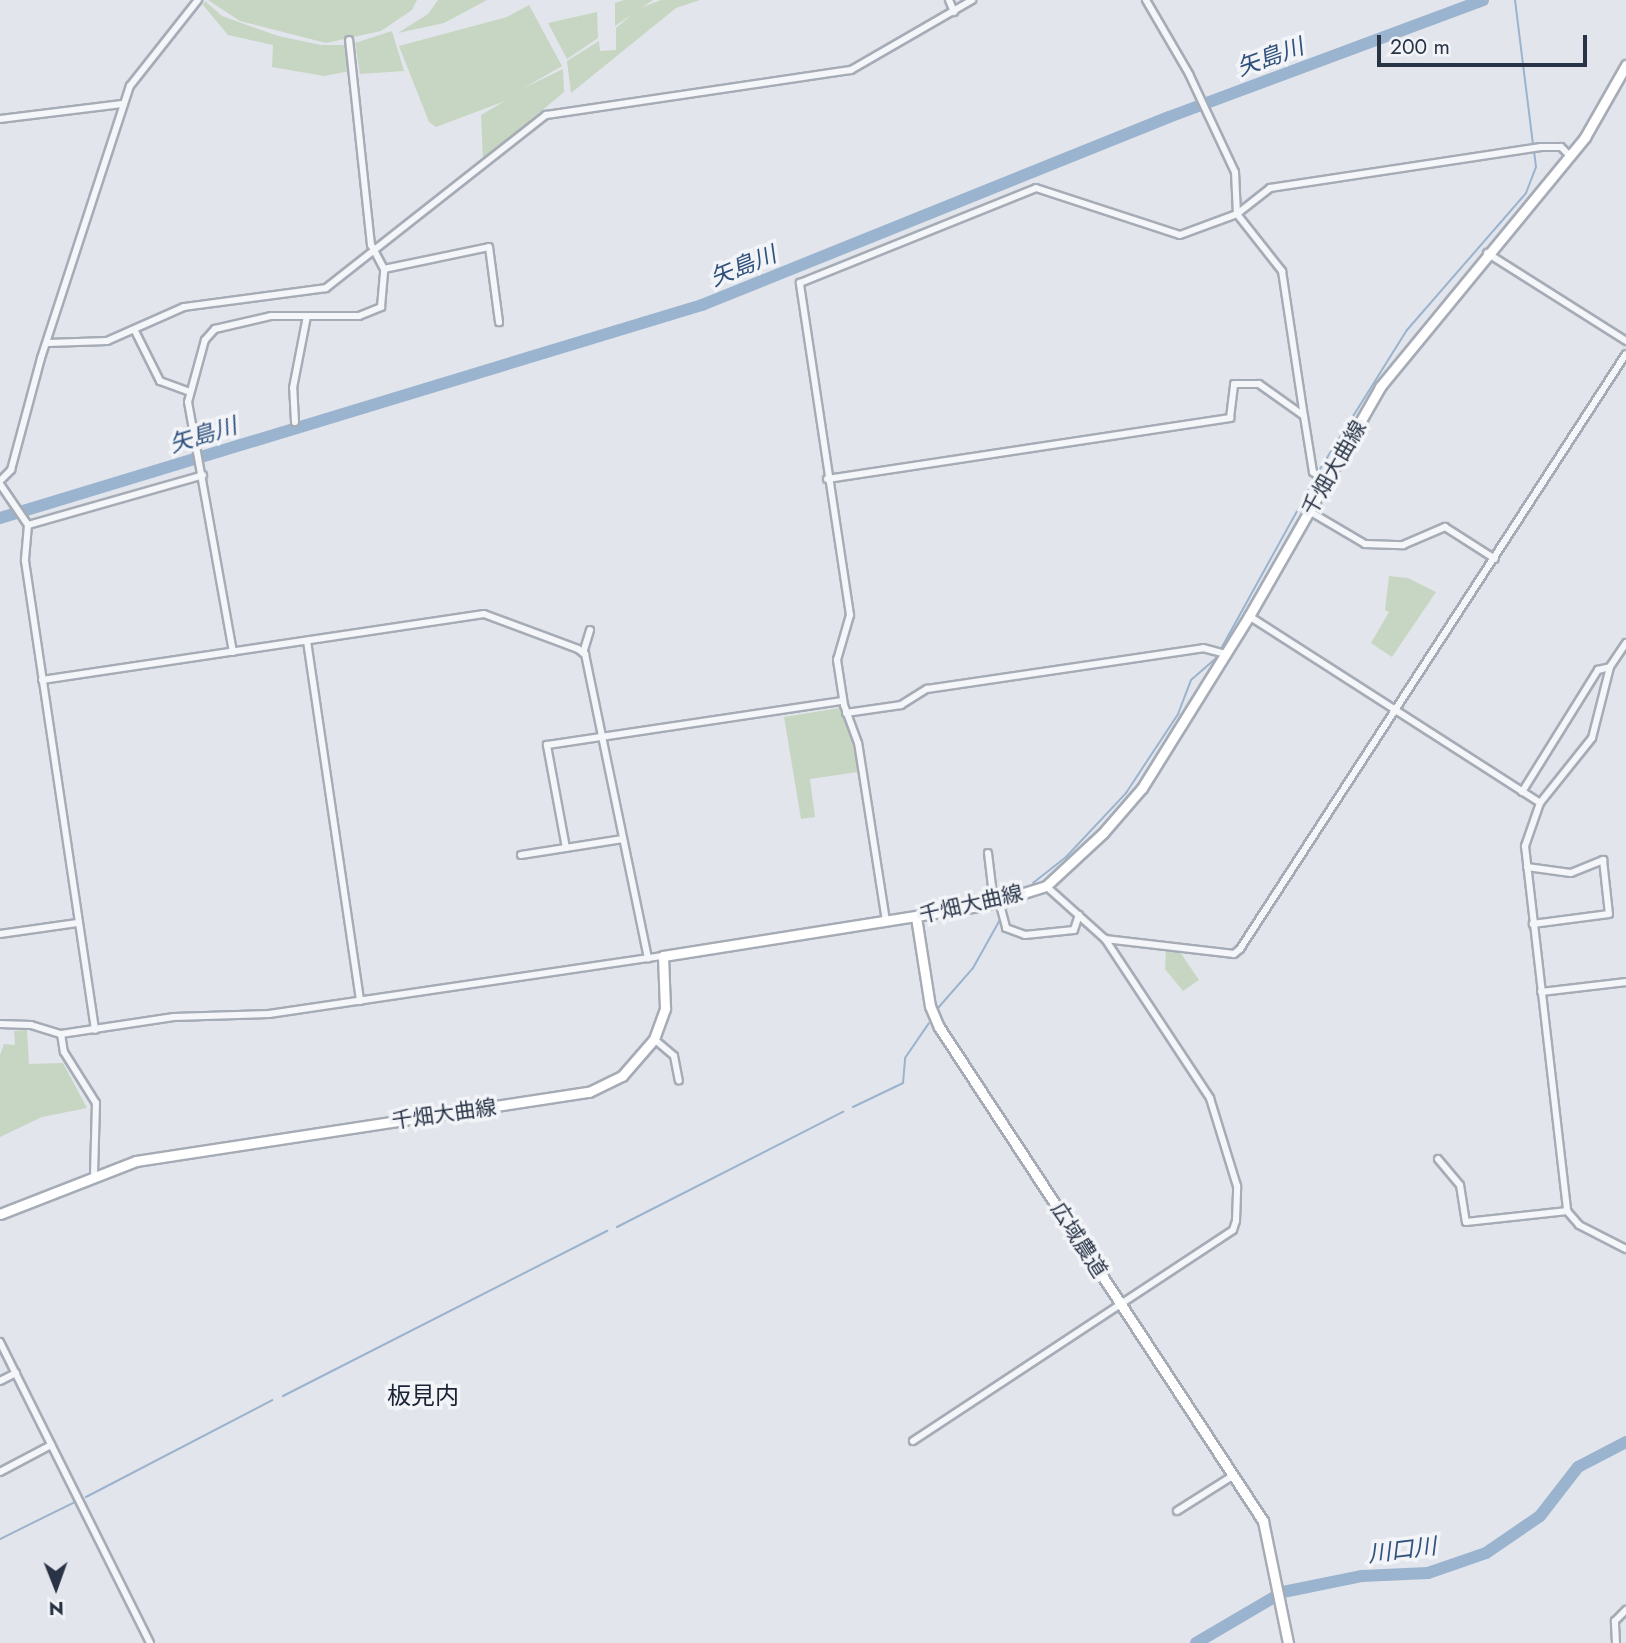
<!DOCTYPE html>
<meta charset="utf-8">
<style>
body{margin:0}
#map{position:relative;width:1626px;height:1643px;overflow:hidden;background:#e2e5eb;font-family:Jost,"Noto Sans JP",sans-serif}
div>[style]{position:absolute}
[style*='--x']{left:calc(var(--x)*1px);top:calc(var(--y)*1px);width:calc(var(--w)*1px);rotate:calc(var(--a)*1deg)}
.green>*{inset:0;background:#c7d6c2}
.stream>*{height:2px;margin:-1px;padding:0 1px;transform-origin:1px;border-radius:1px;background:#9ab3ce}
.river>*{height:12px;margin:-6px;padding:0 6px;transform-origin:6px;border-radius:6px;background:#9ab3ce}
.roads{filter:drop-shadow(2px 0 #a6acb6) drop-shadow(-2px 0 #a6acb6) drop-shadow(0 2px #a6acb6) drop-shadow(0 -2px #a6acb6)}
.street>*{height:6px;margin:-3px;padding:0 3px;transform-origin:3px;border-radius:3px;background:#f5f6f9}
.secondary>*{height:9px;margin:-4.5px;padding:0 4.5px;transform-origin:4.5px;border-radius:4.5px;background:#fff}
span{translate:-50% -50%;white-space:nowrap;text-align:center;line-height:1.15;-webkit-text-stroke:7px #f2f4f8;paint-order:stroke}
.street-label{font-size:21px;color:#283345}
.water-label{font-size:23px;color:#2f517c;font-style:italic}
.quarter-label{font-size:24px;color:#1a2436}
.north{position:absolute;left:21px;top:1552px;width:70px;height:70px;-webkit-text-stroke:5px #f2f4f8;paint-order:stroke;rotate:179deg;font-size:19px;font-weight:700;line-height:28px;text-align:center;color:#283345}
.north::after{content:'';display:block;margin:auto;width:24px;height:32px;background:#283345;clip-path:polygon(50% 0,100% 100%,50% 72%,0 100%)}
.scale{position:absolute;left:1377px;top:35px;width:210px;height:32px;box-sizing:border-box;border:4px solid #283345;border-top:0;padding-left:9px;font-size:21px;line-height:24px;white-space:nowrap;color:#283345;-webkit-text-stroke:5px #f2f4f8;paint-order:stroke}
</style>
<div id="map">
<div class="green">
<div style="clip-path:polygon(208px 0,417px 0,412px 10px,381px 31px,326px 43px,240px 21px)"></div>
<div style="clip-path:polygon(438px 0,487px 0,444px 23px,398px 33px,428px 14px)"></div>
<div style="clip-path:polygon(624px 0,653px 0,615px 26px,615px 3px)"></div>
<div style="clip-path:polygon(661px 0,700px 0,676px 8px,571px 93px,567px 61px,599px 41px,600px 51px,616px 50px,616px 28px,638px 9px)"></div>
<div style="clip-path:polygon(205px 1px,222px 16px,278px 36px,321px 45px,347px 45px,350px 71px,324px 76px,272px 67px,273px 45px,228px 35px,203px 5px)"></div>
<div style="clip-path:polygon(529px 5px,562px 66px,522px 89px,563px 69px,564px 92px,483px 160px,481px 115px,505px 101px,436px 127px,429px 122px,399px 46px,507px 17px)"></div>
<div style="clip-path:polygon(597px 12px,598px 38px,567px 59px,548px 23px)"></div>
<div style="clip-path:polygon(392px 31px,404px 71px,360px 74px,355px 43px)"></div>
<div style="clip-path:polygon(1389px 576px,1408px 578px,1436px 592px,1392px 657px,1371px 643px,1389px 612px,1385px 610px)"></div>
<div style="clip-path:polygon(839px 708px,854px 742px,858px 772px,810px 779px,815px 817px,801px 819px,784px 717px)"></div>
<div style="clip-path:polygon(1166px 951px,1180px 952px,1199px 980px,1183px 991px,1165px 969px)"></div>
<div style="clip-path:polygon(27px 1030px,29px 1064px,63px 1063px,87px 1108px,42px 1117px,0 1137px,0 1055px,4px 1044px,15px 1045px,14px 1031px)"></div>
</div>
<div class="stream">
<div style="--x:1515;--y:0;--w:145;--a:82.9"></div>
<div style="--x:1320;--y:469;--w:164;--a:-58"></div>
<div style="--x:1407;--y:330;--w:181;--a:-49"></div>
<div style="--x:1526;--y:193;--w:28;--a:-69"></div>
<div style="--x:1536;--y:167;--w:17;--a:-97"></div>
<div style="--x:1222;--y:647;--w:188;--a:-61.1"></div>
<div style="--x:1033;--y:883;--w:42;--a:-38.2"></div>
<div style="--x:1066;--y:857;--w:88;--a:-46.8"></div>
<div style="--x:1126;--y:793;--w:95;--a:-56.6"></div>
<div style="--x:1178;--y:714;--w:36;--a:-69"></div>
<div style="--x:1191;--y:680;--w:35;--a:-41"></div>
<div style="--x:1004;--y:913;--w:8;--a:-60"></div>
<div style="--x:1008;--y:906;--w:28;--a:-21"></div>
<div style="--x:938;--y:1008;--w:53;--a:-48.8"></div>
<div style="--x:973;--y:968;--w:57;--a:-60.8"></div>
<div style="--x:853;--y:1107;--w:55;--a:-25.6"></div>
<div style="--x:903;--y:1083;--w:25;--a:-85"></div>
<div style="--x:905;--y:1058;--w:42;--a:-55.6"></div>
<div style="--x:617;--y:1227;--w:254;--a:-27"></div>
<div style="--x:283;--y:1396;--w:364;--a:-27"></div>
<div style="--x:86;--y:1497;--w:210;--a:-27.5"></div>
<div style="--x:0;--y:1539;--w:84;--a:-26.3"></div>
</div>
<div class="river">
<div style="--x:0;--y:518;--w:734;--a:-16.88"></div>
<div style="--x:702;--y:305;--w:503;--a:-21.93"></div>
<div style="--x:1169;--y:117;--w:335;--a:-20.4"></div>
<div style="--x:1196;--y:1643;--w:101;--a:-30.4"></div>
<div style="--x:1283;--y:1592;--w:81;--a:-11.4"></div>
<div style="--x:1362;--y:1576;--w:66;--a:-2.6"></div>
<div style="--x:1428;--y:1573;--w:61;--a:-19"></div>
<div style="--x:1486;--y:1553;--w:65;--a:-34.4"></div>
<div style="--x:1540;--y:1516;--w:62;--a:-52.2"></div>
<div style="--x:1578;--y:1467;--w:54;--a:-27.5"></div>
</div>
<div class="roads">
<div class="street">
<div style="--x:949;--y:0;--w:13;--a:67"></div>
<div style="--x:1146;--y:0;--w:86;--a:59.8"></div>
<div style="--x:1189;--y:74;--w:108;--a:64.9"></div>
<div style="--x:1235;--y:172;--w:42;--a:87.3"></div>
<div style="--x:1237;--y:214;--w:73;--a:51.7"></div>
<div style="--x:1282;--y:271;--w:147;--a:81.4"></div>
<div style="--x:0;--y:119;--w:124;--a:-7"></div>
<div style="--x:1487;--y:253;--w:165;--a:32.3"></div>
<div style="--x:384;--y:269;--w:107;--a:-11.8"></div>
<div style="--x:489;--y:247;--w:76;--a:82.4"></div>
<div style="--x:135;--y:331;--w:56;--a:63.4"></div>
<div style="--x:160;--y:381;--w:32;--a:20"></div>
<div style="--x:48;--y:343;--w:59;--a:-1.9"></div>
<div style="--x:107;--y:341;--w:84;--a:-23.8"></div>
<div style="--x:184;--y:307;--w:143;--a:-7.6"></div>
<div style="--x:326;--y:288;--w:280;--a:-38.2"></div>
<div style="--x:546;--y:115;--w:308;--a:-8.4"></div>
<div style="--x:851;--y:70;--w:140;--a:-30"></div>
<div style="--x:295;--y:422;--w:34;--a:-93"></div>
<div style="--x:293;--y:388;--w:73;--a:-79"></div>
<div style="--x:827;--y:479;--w:408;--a:-8.6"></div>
<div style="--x:1230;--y:418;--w:34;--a:-83"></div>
<div style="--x:1234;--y:384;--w:25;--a:0"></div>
<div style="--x:1259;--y:384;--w:55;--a:35.4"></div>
<div style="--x:1304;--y:416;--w:57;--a:80.9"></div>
<div style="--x:1313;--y:472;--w:16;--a:38"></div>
<div style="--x:0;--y:481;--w:16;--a:-45"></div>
<div style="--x:11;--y:470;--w:116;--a:-75"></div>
<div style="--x:41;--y:358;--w:286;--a:-71.9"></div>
<div style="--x:130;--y:86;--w:110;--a:-51.7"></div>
<div style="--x:0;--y:484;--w:50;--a:55.7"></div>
<div style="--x:28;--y:525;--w:36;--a:95"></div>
<div style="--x:25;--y:561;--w:474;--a:81.5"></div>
<div style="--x:1309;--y:511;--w:65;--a:30.5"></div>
<div style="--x:1365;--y:544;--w:38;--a:2"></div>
<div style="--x:1403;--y:545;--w:46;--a:-23.2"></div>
<div style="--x:1445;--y:527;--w:59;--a:32.6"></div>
<div style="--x:28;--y:525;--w:182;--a:-15.9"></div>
<div style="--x:1249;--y:616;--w:346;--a:32.7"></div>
<div style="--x:307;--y:641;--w:364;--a:81.6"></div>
<div style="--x:1626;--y:643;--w:29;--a:124"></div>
<div style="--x:1610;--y:667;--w:73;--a:104.2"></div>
<div style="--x:1592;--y:738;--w:83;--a:128.7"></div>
<div style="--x:1540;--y:803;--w:46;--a:109.2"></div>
<div style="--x:1525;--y:846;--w:367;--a:83.4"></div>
<div style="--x:1567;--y:1211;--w:18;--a:49"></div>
<div style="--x:1579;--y:1225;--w:53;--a:27.1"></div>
<div style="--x:233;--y:652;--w:254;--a:-100.2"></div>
<div style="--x:188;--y:402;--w:64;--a:-74.7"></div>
<div style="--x:205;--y:340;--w:15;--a:-48"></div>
<div style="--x:215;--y:329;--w:57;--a:-13.1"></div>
<div style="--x:271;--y:316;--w:88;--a:0"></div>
<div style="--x:359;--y:316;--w:24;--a:-22"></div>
<div style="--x:381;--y:307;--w:38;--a:-85"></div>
<div style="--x:384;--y:269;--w:27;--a:-118"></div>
<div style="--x:371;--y:245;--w:206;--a:-96.1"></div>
<div style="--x:583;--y:653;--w:24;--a:-73"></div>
<div style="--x:42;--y:680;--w:447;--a:-8.5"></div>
<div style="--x:484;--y:614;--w:100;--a:20.4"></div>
<div style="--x:578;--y:649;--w:9;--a:36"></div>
<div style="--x:585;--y:654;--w:311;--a:78.3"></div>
<div style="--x:846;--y:713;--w:56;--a:-8.3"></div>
<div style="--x:901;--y:705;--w:31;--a:-32"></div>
<div style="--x:927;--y:689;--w:279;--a:-8.4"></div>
<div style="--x:1203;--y:648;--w:23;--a:15"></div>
<div style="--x:1522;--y:792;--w:144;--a:-58.1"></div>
<div style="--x:1598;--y:670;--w:12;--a:-14"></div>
<div style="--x:566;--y:848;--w:105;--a:-100.5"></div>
<div style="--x:547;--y:745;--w:299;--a:-8.5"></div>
<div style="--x:988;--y:853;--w:50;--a:83.2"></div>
<div style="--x:521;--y:855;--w:103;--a:-8.9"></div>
<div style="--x:1527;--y:867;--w:44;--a:7.8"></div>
<div style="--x:1571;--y:873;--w:35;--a:-22"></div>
<div style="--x:1603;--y:860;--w:54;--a:83.7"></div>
<div style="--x:1609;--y:914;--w:77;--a:172.5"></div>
<div style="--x:999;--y:901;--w:28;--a:75"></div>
<div style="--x:1006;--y:928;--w:20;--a:20"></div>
<div style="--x:1025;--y:935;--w:49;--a:-5.8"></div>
<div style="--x:1074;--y:930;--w:16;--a:-72"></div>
<div style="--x:886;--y:921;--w:180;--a:-98.9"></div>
<div style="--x:858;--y:743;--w:40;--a:-110.2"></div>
<div style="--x:844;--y:705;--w:46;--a:-98.8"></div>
<div style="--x:837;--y:660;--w:47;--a:-73.9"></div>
<div style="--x:850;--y:615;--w:336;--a:-98.6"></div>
<div style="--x:800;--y:283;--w:254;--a:-21.9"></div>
<div style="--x:1036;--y:188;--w:151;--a:18.1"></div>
<div style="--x:1180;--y:235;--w:61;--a:-20.2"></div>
<div style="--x:1237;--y:214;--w:42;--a:-38.2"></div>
<div style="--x:1270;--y:188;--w:274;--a:-8.6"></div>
<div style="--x:1541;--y:147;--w:20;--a:0"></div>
<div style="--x:1561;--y:147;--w:13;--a:45"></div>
<div style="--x:0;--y:934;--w:78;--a:-8.1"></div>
<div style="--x:1105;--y:939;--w:130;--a:6.6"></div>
<div style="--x:1234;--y:954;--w:8;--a:-40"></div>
<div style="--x:1240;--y:949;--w:709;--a:-57.03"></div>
<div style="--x:1541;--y:992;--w:86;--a:-6.7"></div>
<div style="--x:0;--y:1024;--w:31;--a:2"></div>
<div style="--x:31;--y:1025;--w:31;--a:17"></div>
<div style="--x:61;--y:1034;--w:114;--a:-8.6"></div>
<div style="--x:174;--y:1017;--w:95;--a:-1.8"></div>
<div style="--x:269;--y:1014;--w:398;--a:-8.4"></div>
<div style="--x:61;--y:1034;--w:18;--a:81"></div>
<div style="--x:64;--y:1052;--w:60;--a:57.9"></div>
<div style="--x:96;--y:1103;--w:70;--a:91.6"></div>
<div style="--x:654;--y:1039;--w:26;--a:40"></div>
<div style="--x:674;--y:1056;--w:25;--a:79"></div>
<div style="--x:1438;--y:1159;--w:34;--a:50"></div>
<div style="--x:1460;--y:1185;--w:37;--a:81"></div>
<div style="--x:1466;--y:1222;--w:102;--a:-6.2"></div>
<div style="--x:0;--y:1342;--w:336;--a:63.5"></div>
<div style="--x:0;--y:1381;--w:18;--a:-27"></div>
<div style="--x:913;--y:1441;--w:383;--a:-33.4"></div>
<div style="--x:1233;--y:1230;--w:9;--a:-72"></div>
<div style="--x:1236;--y:1221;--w:35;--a:-88"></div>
<div style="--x:1237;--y:1186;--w:92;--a:-107.1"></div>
<div style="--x:1210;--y:1098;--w:191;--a:-123.4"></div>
<div style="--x:1105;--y:939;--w:79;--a:-138.1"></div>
<div style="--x:0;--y:1472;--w:58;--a:-27.9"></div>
<div style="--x:1177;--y:1511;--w:67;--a:-32.3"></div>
<div style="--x:1616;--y:1643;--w:22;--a:-93"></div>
<div style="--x:1615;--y:1621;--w:16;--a:-45"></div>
</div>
<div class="secondary">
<div style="--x:916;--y:917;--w:90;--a:81.1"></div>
<div style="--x:930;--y:1006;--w:23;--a:67"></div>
<div style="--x:939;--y:1027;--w:591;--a:56.74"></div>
<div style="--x:1263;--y:1521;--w:125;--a:78.4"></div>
<div style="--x:0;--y:1214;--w:146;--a:-21.3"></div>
<div style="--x:136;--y:1161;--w:458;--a:-8.7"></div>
<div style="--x:589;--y:1092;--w:37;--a:-26"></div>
<div style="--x:622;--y:1076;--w:49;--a:-49.1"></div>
<div style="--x:654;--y:1039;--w:33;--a:-70"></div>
<div style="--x:665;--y:1008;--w:52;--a:-92.2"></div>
<div style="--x:663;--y:956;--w:326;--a:-9"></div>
<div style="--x:985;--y:905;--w:64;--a:-17.3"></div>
<div style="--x:1046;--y:886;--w:78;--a:-42.9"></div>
<div style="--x:1103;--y:833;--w:60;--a:-49.1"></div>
<div style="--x:1142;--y:788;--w:203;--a:-58.1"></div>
<div style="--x:1249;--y:616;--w:264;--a:-60.2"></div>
<div style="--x:1380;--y:387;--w:323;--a:-50.6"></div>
<div style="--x:1585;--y:137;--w:83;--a:-60.3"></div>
</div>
</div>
<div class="street-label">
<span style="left:1334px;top:468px;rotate:-60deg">千畑大曲線</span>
<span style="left:971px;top:904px;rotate:-13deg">千畑大曲線</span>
<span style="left:444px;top:1114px;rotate:-8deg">千畑大曲線</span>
<span style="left:1079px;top:1240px;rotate:57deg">広域農道</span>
</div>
<div class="water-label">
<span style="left:1270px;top:57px;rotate:-20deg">矢島川</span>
<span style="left:743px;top:266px;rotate:-22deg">矢島川</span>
<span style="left:203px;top:435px;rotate:-17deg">矢島川</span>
<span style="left:1402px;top:1550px;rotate:-7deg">川口川</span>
</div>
<div class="quarter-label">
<span style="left:423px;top:1396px">板見内</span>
</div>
<div class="north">N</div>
<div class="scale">200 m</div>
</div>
